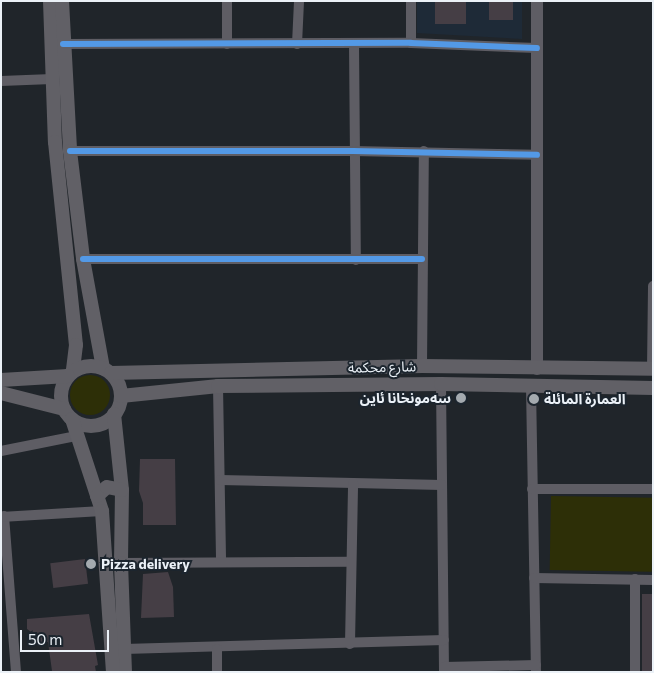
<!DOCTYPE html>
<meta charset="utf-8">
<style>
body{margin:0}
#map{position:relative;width:654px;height:673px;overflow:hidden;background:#20252a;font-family:Commissioner,"Noto Sans Arabic",sans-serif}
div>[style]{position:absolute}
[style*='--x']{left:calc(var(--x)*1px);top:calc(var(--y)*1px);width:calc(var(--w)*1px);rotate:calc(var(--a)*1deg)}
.built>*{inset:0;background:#1e2a37}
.green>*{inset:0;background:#2d2f07;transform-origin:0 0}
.round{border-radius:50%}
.building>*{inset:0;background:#453e45;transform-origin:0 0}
.minor>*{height:10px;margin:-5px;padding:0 5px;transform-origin:5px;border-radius:5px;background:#5e5d64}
.tertiary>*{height:12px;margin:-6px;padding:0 6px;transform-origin:6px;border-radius:6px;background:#5e5d64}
.secondary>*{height:14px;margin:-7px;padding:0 7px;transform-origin:7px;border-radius:7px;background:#616066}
.secondary>.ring{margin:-7px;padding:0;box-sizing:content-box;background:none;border:14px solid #616066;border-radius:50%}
.cycleway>*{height:6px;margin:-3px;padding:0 3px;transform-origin:3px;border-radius:3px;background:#5399e6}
.dots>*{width:14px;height:14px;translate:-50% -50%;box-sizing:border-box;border:2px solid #1c252e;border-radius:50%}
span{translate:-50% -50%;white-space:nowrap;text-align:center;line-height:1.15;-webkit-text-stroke:4px #1c252e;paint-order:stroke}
.street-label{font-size:14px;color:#ebf1f7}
.poi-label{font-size:14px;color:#ebf1f7;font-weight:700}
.right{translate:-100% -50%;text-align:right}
.left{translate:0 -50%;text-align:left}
.frame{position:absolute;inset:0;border:2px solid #ebf1f7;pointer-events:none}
.scale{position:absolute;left:20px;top:630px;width:89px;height:22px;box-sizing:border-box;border:2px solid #ebf1f7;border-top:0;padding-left:6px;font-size:15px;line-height:18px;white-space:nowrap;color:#ebf1f7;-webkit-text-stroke:4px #1c252e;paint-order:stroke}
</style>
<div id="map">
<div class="built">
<div style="clip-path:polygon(417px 1px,522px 1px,522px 39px,417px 33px)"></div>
</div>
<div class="green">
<div class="round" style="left:70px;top:375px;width:40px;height:40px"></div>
<div style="left:551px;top:496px;width:102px;height:74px;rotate:1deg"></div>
</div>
<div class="building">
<div style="left:435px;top:1px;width:31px;height:23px"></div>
<div style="left:489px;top:2px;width:24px;height:18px"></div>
<div style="clip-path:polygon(140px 459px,175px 459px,176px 525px,143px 525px,143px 503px,139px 491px)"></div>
<div style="left:85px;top:559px;width:25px;height:35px;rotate:83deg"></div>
<div style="clip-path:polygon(168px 572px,173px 587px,174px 617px,141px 618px,143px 574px)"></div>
<div style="left:642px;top:594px;width:11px;height:78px"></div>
<div style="clip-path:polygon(89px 614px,98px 665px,95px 666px,96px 672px,52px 671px,48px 642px,30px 644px,37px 636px,27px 629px,27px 619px)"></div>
</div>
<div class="minor">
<div style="--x:411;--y:43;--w:42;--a:-90"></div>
<div style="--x:63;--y:44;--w:348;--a:-0.2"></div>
<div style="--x:411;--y:43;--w:126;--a:2.3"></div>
<div style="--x:227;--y:44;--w:43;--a:-90"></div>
<div style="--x:297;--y:44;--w:43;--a:-87.3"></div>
<div style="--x:354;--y:44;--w:216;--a:89.5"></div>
<div style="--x:1;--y:81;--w:51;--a:-2.2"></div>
<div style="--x:70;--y:151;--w:283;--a:0"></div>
<div style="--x:353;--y:151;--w:184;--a:1.2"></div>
<div style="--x:83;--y:259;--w:339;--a:0"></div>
<div style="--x:422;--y:366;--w:215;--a:-89.5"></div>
<div style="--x:652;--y:369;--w:83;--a:-89.3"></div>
<div style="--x:441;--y:384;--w:288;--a:89.4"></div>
<div style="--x:218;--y:386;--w:175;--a:89"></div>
<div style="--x:531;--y:387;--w:285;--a:89"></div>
<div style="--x:1;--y:451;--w:76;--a:-11.3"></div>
<div style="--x:220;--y:480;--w:222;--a:1.3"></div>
<div style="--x:532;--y:489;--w:121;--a:0"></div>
<div style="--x:4;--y:516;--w:156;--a:85.6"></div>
<div style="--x:1;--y:517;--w:101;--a:-3.4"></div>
<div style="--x:121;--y:563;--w:229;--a:-0.3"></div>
<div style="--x:534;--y:578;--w:119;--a:1"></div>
<div style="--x:350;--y:644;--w:161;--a:-88.9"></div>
<div style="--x:124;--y:649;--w:320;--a:-1.6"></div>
<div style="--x:217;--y:649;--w:23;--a:90"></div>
<div style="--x:444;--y:667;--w:92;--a:-1.2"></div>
<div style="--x:635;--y:672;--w:93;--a:-90"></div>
</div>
<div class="tertiary">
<div style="--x:537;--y:369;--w:368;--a:-90"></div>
</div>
<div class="secondary">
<div style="--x:50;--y:1;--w:141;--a:88"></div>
<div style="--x:55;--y:142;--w:204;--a:84.1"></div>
<div style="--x:76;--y:345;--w:26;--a:97"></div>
<div style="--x:62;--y:1;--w:150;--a:86.9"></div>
<div style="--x:70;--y:151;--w:109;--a:83.1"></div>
<div style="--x:83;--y:259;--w:111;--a:79.6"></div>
<div class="ring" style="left:61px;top:366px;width:46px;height:46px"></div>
<div style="--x:111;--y:373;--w:311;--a:-1.3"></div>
<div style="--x:422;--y:366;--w:231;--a:0.7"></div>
<div style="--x:1;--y:380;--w:67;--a:-3.4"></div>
<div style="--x:1;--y:393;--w:65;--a:14.3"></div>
<div style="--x:121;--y:396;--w:98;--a:-5.9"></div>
<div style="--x:218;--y:386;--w:223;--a:-0.5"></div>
<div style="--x:441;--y:384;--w:212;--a:1.1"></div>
<div style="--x:114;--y:414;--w:76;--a:84"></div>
<div style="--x:122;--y:490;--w:73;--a:90.8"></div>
<div style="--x:121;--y:563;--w:109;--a:87.9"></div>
<div style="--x:72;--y:419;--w:97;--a:71.9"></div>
<div style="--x:102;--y:511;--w:161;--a:86.1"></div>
<div style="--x:97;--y:496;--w:13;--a:-42"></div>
<div style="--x:107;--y:487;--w:15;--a:11"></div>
</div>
<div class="cycleway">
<div style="--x:63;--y:44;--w:348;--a:-0.2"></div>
<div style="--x:411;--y:43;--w:126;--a:2.3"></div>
<div style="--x:70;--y:151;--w:283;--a:0"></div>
<div style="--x:353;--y:151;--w:184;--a:1.2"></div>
<div style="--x:83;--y:259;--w:339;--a:0"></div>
</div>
<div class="dots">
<div style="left:461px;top:398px;background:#a4aaaf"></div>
<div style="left:534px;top:399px;background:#a4aaaf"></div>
<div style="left:91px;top:564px;background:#a4aaaf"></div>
</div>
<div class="street-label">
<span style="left:382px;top:367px;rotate:-1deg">شارع محكمة</span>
</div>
<div class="poi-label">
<span class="right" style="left:451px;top:398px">سەمونخانا ئاین</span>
<span class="left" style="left:544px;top:399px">العمارة المائلة</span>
<span class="left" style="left:101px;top:564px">Pizza delivery</span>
</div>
<div class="frame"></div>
<div class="scale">50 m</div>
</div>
